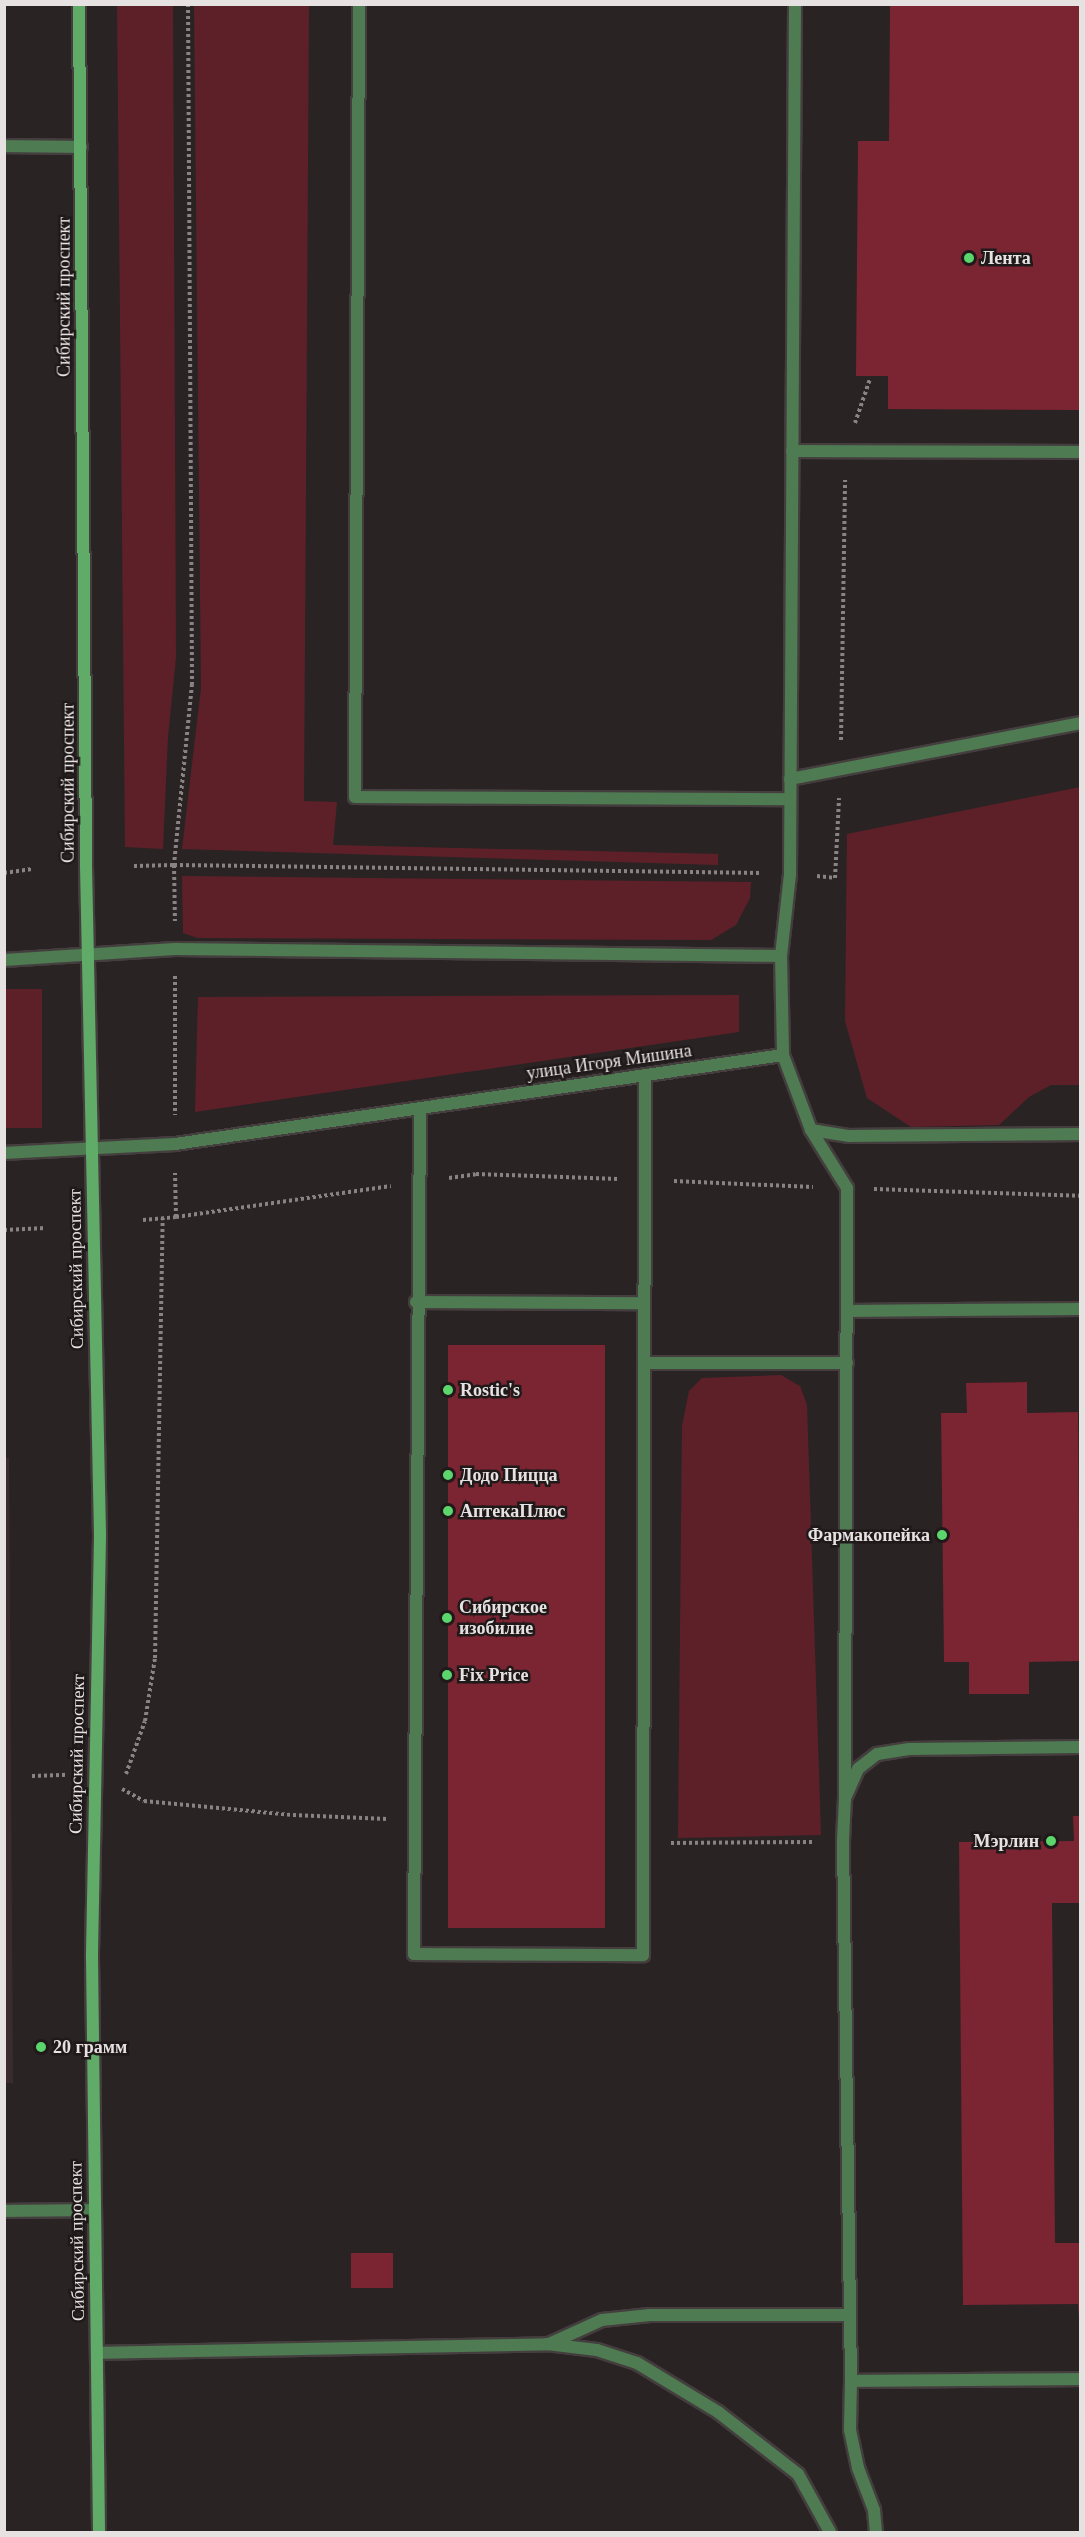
<!DOCTYPE html>
<meta charset="utf-8">
<style>
body{margin:0}
#map{position:relative;width:1085px;height:2537px;overflow:hidden;background:#2a2323;font-family:Georgia,serif}
div>[style]{position:absolute}
[style*='--x']{left:calc(var(--x)*1px);top:calc(var(--y)*1px);width:calc(var(--w)*1px);rotate:calc(var(--a)*1deg)}
.built>*{inset:0;background:#3a2c2d}
.green>*{inset:0;background:#5d2029;transform-origin:0 0}
.building>*{inset:0;background:#7b2432;transform-origin:0 0}
.path>*{height:4px;margin-top:-2px;transform-origin:0;background:repeating-linear-gradient(90deg,#898383 0 3px,transparent 0 6px)}
.roads{filter:drop-shadow(2px 0 #443e3e) drop-shadow(-2px 0 #443e3e) drop-shadow(0 2px #443e3e) drop-shadow(0 -2px #443e3e)}
.lane>*{height:12px;margin:-6px;padding:0 6px;transform-origin:6px;border-radius:6px;background:#4e7b51}
.street>*{height:12px;margin:-6px;padding:0 6px;transform-origin:6px;border-radius:6px;background:#4e7b51}
.secondary>*{height:12px;margin:-6px;padding:0 6px;transform-origin:6px;border-radius:6px;background:#61ab69}
.dots>*{width:16px;height:16px;translate:-50% -50%;box-sizing:border-box;border:3px solid #20191a;border-radius:50%}
span{translate:-50% -50%;white-space:nowrap;text-align:center;line-height:1.15;-webkit-text-stroke:5px #20191a;paint-order:stroke}
.poi-label{font-size:18px;color:#e7e2e2;font-weight:700}
.left{translate:0 -50%;text-align:left}
.right{translate:-100% -50%;text-align:right}
.street-label{font-size:18px;color:#e7e2e2}
.frame{position:absolute;inset:0;border:6px solid #e7e2e2;pointer-events:none}
</style>
<div id="map">
<div class="built">
<div style="clip-path:polygon(5px 1458px,9px 1458px,13px 2083px,5px 2083px)"></div>
</div>
<div class="green">
<div style="clip-path:polygon(117px 5px,173px 5px,176px 657px,168px 737px,163px 849px,125px 847px)"></div>
<div style="clip-path:polygon(194px 5px,309px 5px,304px 801px,337px 802px,333px 845px,718px 854px,718px 865px,182px 849px,201px 688px)"></div>
<div style="clip-path:polygon(1080px 787px,1080px 1085px,1051px 1085px,1029px 1097px,999px 1125px,911px 1127px,867px 1098px,845px 1021px,847px 834px)"></div>
<div style="clip-path:polygon(182px 876px,751px 882px,750px 898px,736px 925px,711px 940px,198px 938px,183px 933px)"></div>
<div style="left:5px;top:989px;width:37px;height:139px"></div>
<div style="clip-path:polygon(739px 995px,739px 1032px,195px 1112px,198px 997px)"></div>
<div style="clip-path:polygon(781px 1375px,800px 1386px,807px 1405px,821px 1835px,678px 1838px,682px 1426px,689px 1391px,702px 1378px)"></div>
</div>
<div class="building">
<div style="clip-path:polygon(890px 4px,1080px 4px,1080px 410px,888px 409px,888px 376px,856px 376px,858px 141px,889px 141px)"></div>
<div style="left:448px;top:1345px;width:157px;height:583px"></div>
<div style="clip-path:polygon(1027px 1382px,1027px 1413px,1078px 1412px,1080px 1661px,1029px 1662px,1029px 1694px,969px 1694px,969px 1662px,944px 1662px,941px 1413px,967px 1413px,966px 1383px)"></div>
<div style="clip-path:polygon(1073px 1816px,1080px 1816px,1080px 1903px,1052px 1903px,1055px 2243px,1080px 2243px,1080px 2334px,1078px 2304px,963px 2305px,959px 1842px,1074px 1841px)"></div>
<div style="left:351px;top:2253px;width:42px;height:35px"></div>
</div>
<div class="path">
<div style="--x:188;--y:4;--w:680;--a:89.66"></div>
<div style="--x:192;--y:684;--w:182;--a:95.7"></div>
<div style="--x:174;--y:865;--w:588;--a:0.78"></div>
<div style="--x:855;--y:423;--w:46;--a:-71.2"></div>
<div style="--x:841;--y:740;--w:260;--a:-89.1"></div>
<div style="--x:134;--y:866;--w:40;--a:-1.4"></div>
<div style="--x:174;--y:865;--w:56;--a:89"></div>
<div style="--x:4;--y:873;--w:30;--a:-8"></div>
<div style="--x:817;--y:876;--w:18;--a:6"></div>
<div style="--x:835;--y:878;--w:80;--a:-87.1"></div>
<div style="--x:175;--y:976;--w:139;--a:90"></div>
<div style="--x:449;--y:1178;--w:27;--a:-8"></div>
<div style="--x:476;--y:1174;--w:142;--a:2"></div>
<div style="--x:674;--y:1181;--w:139;--a:2.5"></div>
<div style="--x:874;--y:1189;--w:206;--a:1.9"></div>
<div style="--x:176;--y:1217;--w:217;--a:-8.2"></div>
<div style="--x:143;--y:1220;--w:33;--a:-5"></div>
<div style="--x:176;--y:1217;--w:44;--a:-91.3"></div>
<div style="--x:4;--y:1230;--w:42;--a:-2.7"></div>
<div style="--x:126;--y:1774;--w:56;--a:-70.3"></div>
<div style="--x:145;--y:1721;--w:64;--a:-81"></div>
<div style="--x:155;--y:1658;--w:440;--a:-89"></div>
<div style="--x:32;--y:1776;--w:36;--a:-2"></div>
<div style="--x:122;--y:1789;--w:25;--a:29"></div>
<div style="--x:144;--y:1801;--w:150;--a:5.4"></div>
<div style="--x:293;--y:1815;--w:94;--a:2.4"></div>
<div style="--x:671;--y:1843;--w:143;--a:-0.4"></div>
</div>
<div class="roads">
<div class="lane">
<div style="--x:359;--y:4;--w:793;--a:90.29"></div>
<div style="--x:355;--y:797;--w:435;--a:0.3"></div>
<div style="--x:4;--y:146;--w:77;--a:0.7"></div>
<div style="--x:792;--y:451;--w:288;--a:0.2"></div>
<div style="--x:790;--y:779;--w:295;--a:-10.9"></div>
<div style="--x:781;--y:956;--w:82;--a:-83.7"></div>
<div style="--x:790;--y:874;--w:870;--a:-89.67"></div>
<div style="--x:420;--y:1108;--w:846;--a:90.41"></div>
<div style="--x:414;--y:1954;--w:229;--a:0.3"></div>
<div style="--x:643;--y:1955;--w:880;--a:-89.87"></div>
<div style="--x:416;--y:1302;--w:228;--a:0.3"></div>
<div style="--x:847;--y:1311;--w:233;--a:-0.5"></div>
<div style="--x:644;--y:1363;--w:203;--a:0"></div>
<div style="--x:1080;--y:1747;--w:171;--a:179.3"></div>
<div style="--x:909;--y:1749;--w:32;--a:171"></div>
<div style="--x:877;--y:1754;--w:24;--a:142"></div>
<div style="--x:858;--y:1769;--w:32;--a:114"></div>
<div style="--x:845;--y:1798;--w:43;--a:92.7"></div>
<div style="--x:843;--y:1841;--w:540;--a:89.15"></div>
<div style="--x:851;--y:2381;--w:229;--a:-0.5"></div>
<div style="--x:4;--y:2211;--w:89;--a:-0.6"></div>
<div style="--x:547;--y:2344;--w:50;--a:6.8"></div>
<div style="--x:597;--y:2350;--w:42;--a:18"></div>
<div style="--x:637;--y:2363;--w:95;--a:31.2"></div>
<div style="--x:718;--y:2412;--w:101;--a:37.8"></div>
<div style="--x:798;--y:2474;--w:66;--a:61.1"></div>
<div style="--x:549;--y:2344;--w:58;--a:-24.4"></div>
<div style="--x:602;--y:2320;--w:48;--a:-5.9"></div>
<div style="--x:650;--y:2315;--w:200;--a:0"></div>
<div style="--x:851;--y:2381;--w:49;--a:91.2"></div>
<div style="--x:850;--y:2430;--w:39;--a:78"></div>
<div style="--x:858;--y:2468;--w:45;--a:69.1"></div>
<div style="--x:874;--y:2510;--w:22;--a:85"></div>
</div>
<div class="street">
<div style="--x:4;--y:960;--w:171;--a:-3.7"></div>
<div style="--x:175;--y:949;--w:606;--a:0.66"></div>
<div style="--x:781;--y:956;--w:99;--a:88.8"></div>
<div style="--x:783;--y:1055;--w:80;--a:69.5"></div>
<div style="--x:811;--y:1130;--w:39;--a:9"></div>
<div style="--x:850;--y:1136;--w:230;--a:-0.5"></div>
<div style="--x:811;--y:1130;--w:68;--a:58.2"></div>
<div style="--x:847;--y:1188;--w:610;--a:90.19"></div>
<div style="--x:4;--y:1153;--w:171;--a:-3"></div>
<div style="--x:175;--y:1144;--w:614;--a:-8.33"></div>
<div style="--x:97;--y:2353;--w:450;--a:-1.1"></div>
</div>
<div class="secondary">
<div style="--x:79;--y:4;--w:862;--a:89.53"></div>
<div style="--x:86;--y:866;--w:671;--a:88.8"></div>
<div style="--x:100;--y:1537;--w:420;--a:91.1"></div>
<div style="--x:92;--y:1957;--w:575;--a:89.3"></div>
</div>
</div>
<div class="dots">
<div style="left:969px;top:258px;background:#5cd56d"></div>
<div style="left:448px;top:1390px;background:#5cd56d"></div>
<div style="left:448px;top:1475px;background:#5cd56d"></div>
<div style="left:448px;top:1511px;background:#5cd56d"></div>
<div style="left:942px;top:1535px;background:#5cd56d"></div>
<div style="left:447px;top:1618px;background:#5cd56d"></div>
<div style="left:447px;top:1675px;background:#5cd56d"></div>
<div style="left:1051px;top:1841px;background:#5cd56d"></div>
<div style="left:41px;top:2047px;background:#5cd56d"></div>
</div>
<div class="poi-label">
<span class="left" style="left:981px;top:258px">Лента</span>
<span class="left" style="left:460px;top:1390px">Rostic's</span>
<span class="left" style="left:460px;top:1475px">Додо Пицца</span>
<span class="left" style="left:460px;top:1511px">АптекаПлюс</span>
<span class="right" style="left:930px;top:1535px">Фармакопейка</span>
<span class="left" style="left:459px;top:1618px">Сибирское<br>изобилие</span>
<span class="left" style="left:459px;top:1675px">Fix Price</span>
<span class="right" style="left:1039px;top:1841px">Мэрлин</span>
<span class="left" style="left:53px;top:2047px">20 грамм</span>
</div>
<div class="street-label">
<span style="left:64px;top:297px;rotate:-90deg">Сибирский проспект</span>
<span style="left:68px;top:783px;rotate:-90deg">Сибирский проспект</span>
<span style="left:609px;top:1062px;rotate:-8deg">улица Игоря Мишина</span>
<span style="left:76px;top:1269px;rotate:-91deg">Сибирский проспект</span>
<span style="left:77px;top:1754px;rotate:-89deg">Сибирский проспект</span>
<span style="left:77px;top:2241px;rotate:-91deg">Сибирский проспект</span>
</div>
<div class="frame"></div>
</div>
